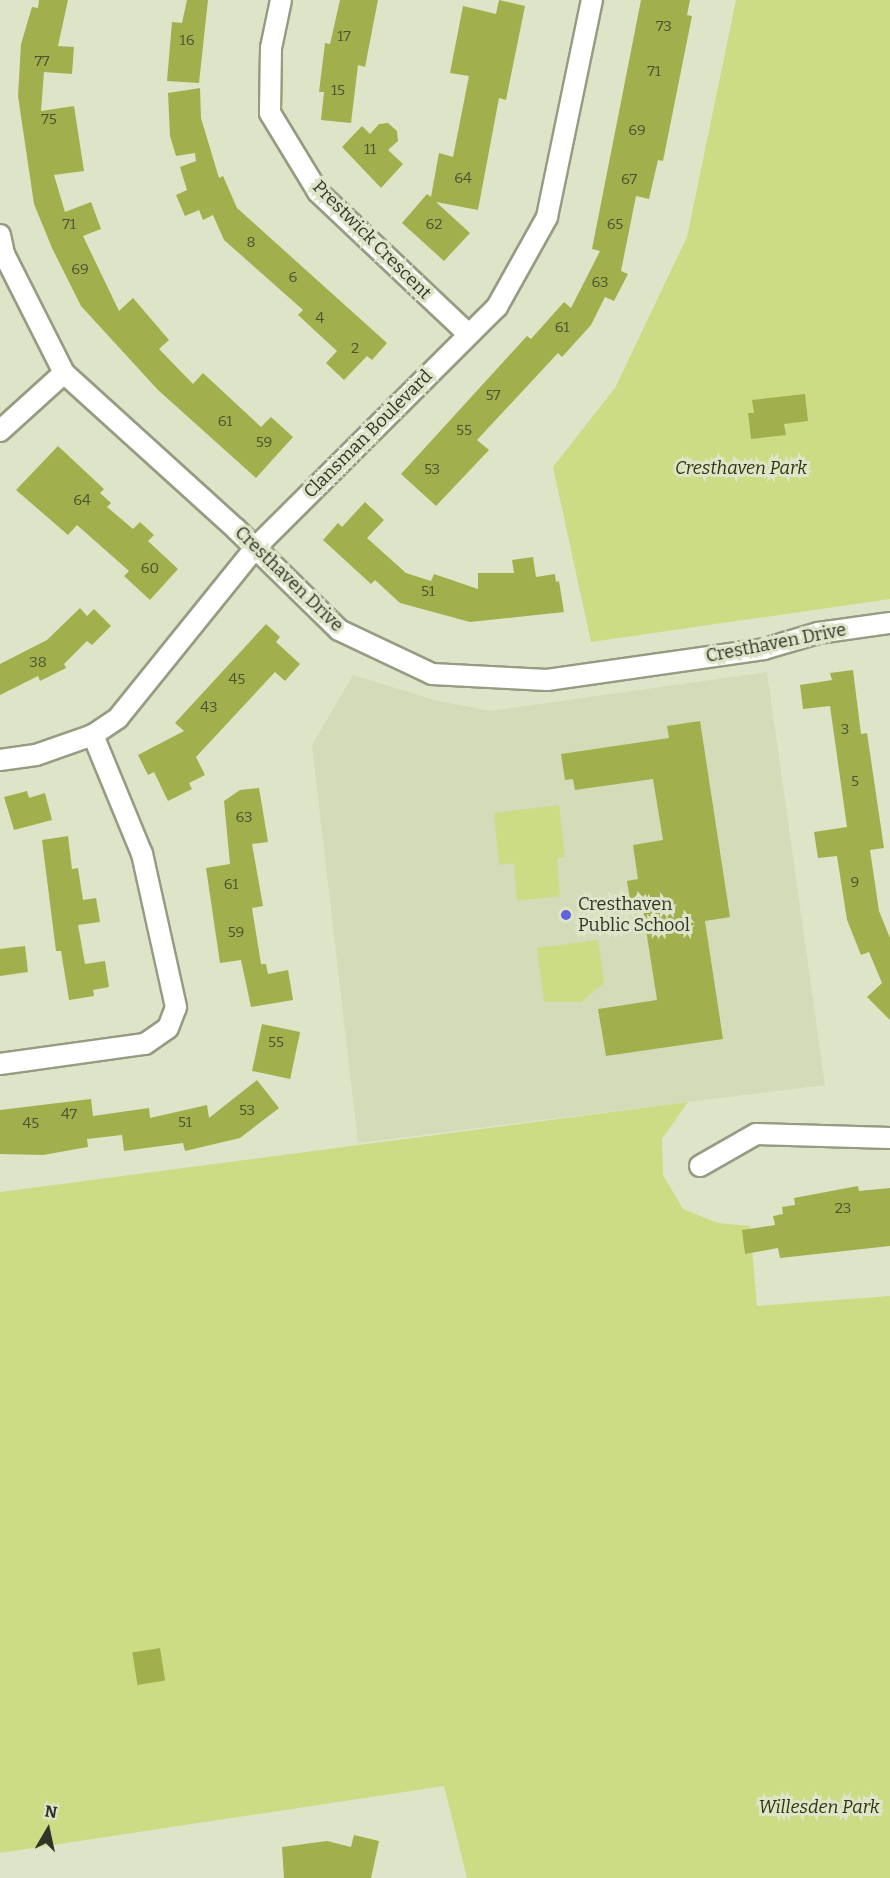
<!DOCTYPE html>
<style>
body{margin:0}
#map{position:relative;width:890px;height:1878px;overflow:hidden;background:#dee4c8;font-family:Bitter,serif}
div>[style]{position:absolute}
[style*='--x']{left:calc(var(--x)*1px);top:calc(var(--y)*1px);width:calc(var(--w)*1px);rotate:calc(var(--a)*1deg)}
.built>*{inset:0;background:#d4dbb8}
.green>*{inset:0;background:#ccdc85}
.building>*{inset:0;background:#a1b04d;transform-origin:0 0}
.roads{filter:drop-shadow(2px 0 #969c82) drop-shadow(-2px 0 #969c82) drop-shadow(0 2px #969c82) drop-shadow(0 -2px #969c82)}
.street>*{height:20px;margin:-10px;padding:0 10px;transform-origin:10px;border-radius:10px;background:#fff}
.dots>*{width:16px;height:16px;translate:-50% -50%;box-sizing:border-box;border:3px solid #dee4c8;border-radius:50%}
span{translate:-50% -50%;white-space:nowrap;text-align:center;line-height:1.15;-webkit-text-stroke:6px #dee4c8;paint-order:stroke}
.number-label{font-size:15px;color:#4d5332}
.number-label span{-webkit-text-stroke-width:0}
.street-label{font-size:18px;color:#313429}
.park-label{font-size:18px;color:#2f350b;font-style:italic}
.poi-label{font-size:18px;color:#313429}
.left{translate:0 -50%;text-align:left}
.north{position:absolute;left:18px;top:1800px;width:60px;height:60px;-webkit-text-stroke:4px #dee4c8;paint-order:stroke;rotate:9deg;font-size:16px;font-weight:700;line-height:24px;text-align:center;color:#313429}
.north::after{content:'';display:block;margin:auto;width:21px;height:27px;background:#313429;clip-path:polygon(50% 0,100% 100%,50% 72%,0 100%)}
</style>
<div id="map">
<div class="built">
<div style="clip-path:polygon(767px 672px,825px 1085px,358px 1143px,312px 745px,353px 675px,438px 701px,491px 711px)"></div>
</div>
<div class="green">
<div style="clip-path:polygon(736px 0,890px 0,890px 599px,591px 642px,553px 467px,615px 388px,687px 237px)"></div>
<div style="clip-path:polygon(559px 805px,565px 857px,557px 858px,560px 896px,517px 901px,514px 863px,499px 865px,494px 813px)"></div>
<div style="clip-path:polygon(598px 940px,604px 983px,581px 1002px,544px 1002px,537px 948px)"></div>
<div style="clip-path:polygon(688px 1102px,662px 1139px,663px 1175px,683px 1209px,718px 1223px,750px 1226px,757px 1306px,890px 1296px,890px 1878px,467px 1878px,444px 1786px,0 1853px,0 1192px)"></div>
</div>
<div class="building">
<div style="clip-path:polygon(39px 0,68px 0,58px 46px,74px 47px,72px 74px,44px 72px,41px 111px,74px 106px,84px 171px,54px 175px,65px 212px,91px 202px,101px 229px,83px 236px,119px 311px,133px 298px,169px 340px,159px 349px,193px 384px,203px 373px,261px 427px,271px 417px,293px 437px,256px 478px,158px 390px,81px 306px,52px 248px,34px 204px,18px 96px,21px 44px,32px 7px,38px 8px)"></div>
<div style="clip-path:polygon(187px 0,208px 0,199px 83px,167px 81px,172px 22px,182px 23px)"></div>
<div style="clip-path:polygon(340px 0,378px 0,365px 67px,358px 65px,351px 123px,321px 120px,324px 92px,319px 92px,325px 43px,330px 44px)"></div>
<div style="clip-path:polygon(499px 0,525px 6px,506px 100px,499px 98px,478px 210px,436px 202px,470px 233px,444px 261px,402px 223px,427px 194px,431px 197px,439px 153px,453px 157px,469px 76px,450px 73px,463px 6px,496px 14px)"></div>
<div style="clip-path:polygon(641px 0,690px 0,687px 15px,692px 16px,663px 161px,658px 160px,649px 199px,636px 196px,621px 271px,628px 274px,614px 301px,605px 297px,591px 325px,562px 357px,558px 353px,477px 440px,489px 450px,436px 506px,401px 474px,527px 336px,531px 339px,564px 302px,571px 308px,600px 251px,592px 249px)"></div>
<div style="clip-path:polygon(200px 88px,201px 118px,219px 178px,223px 176px,237px 208px,387px 343px,372px 360px,367px 356px,344px 380px,326px 363px,337px 351px,298px 315px,303px 310px,224px 240px,213px 215px,203px 220px,199px 210px,185px 216px,176px 195px,187px 190px,180px 167px,196px 161px,195px 153px,176px 156px,170px 136px,168px 93px)"></div>
<div style="clip-path:polygon(388px 123px,397px 131px,398px 141px,388px 150px,403px 164px,381px 188px,342px 147px,362px 126px,370px 134px,379px 124px)"></div>
<div style="clip-path:polygon(805px 394px,808px 421px,784px 424px,786px 435px,751px 439px,748px 413px,754px 413px,752px 400px)"></div>
<div style="clip-path:polygon(58px 446px,104px 489px,100px 493px,111px 503px,107px 507px,133px 529px,140px 522px,154px 535px,148px 541px,178px 569px,150px 600px,124px 576px,129px 571px,77px 525px,68px 535px,16px 490px)"></div>
<div style="clip-path:polygon(365px 502px,384px 520px,367px 538px,406px 573px,431px 581px,434px 574px,478px 589px,478px 573px,514px 573px,512px 560px,533px 557px,536px 577px,555px 574px,556px 582px,559px 581px,564px 612px,470px 622px,400px 603px,375px 580px,371px 584px,323px 540px,338px 523px,342px 527px)"></div>
<div style="clip-path:polygon(80px 608px,87px 616px,94px 609px,111px 626px,92px 645px,87px 641px,64px 664px,66px 668px,40px 681px,38px 676px,0 695px,0 664px,47px 640px)"></div>
<div style="clip-path:polygon(266px 624px,280px 637px,276px 642px,300px 664px,285px 681px,275px 672px,196px 757px,205px 775px,189px 783px,192px 789px,168px 801px,154px 772px,148px 775px,138px 755px,184px 731px,175px 723px)"></div>
<div style="clip-path:polygon(853px 670px,861px 734px,867px 733px,884px 848px,870px 850px,879px 911px,890px 938px,890px 1020px,867px 997px,882px 983px,869px 952px,861px 955px,847px 920px,837px 856px,818px 858px,814px 832px,847px 827px,830px 706px,803px 709px,800px 685px,832px 680px,830px 673px)"></div>
<div style="clip-path:polygon(700px 721px,730px 917px,705px 921px,723px 1039px,606px 1056px,598px 1009px,657px 1000px,642px 904px,631px 906px,627px 881px,638px 879px,633px 845px,663px 840px,653px 779px,575px 790px,573px 779px,565px 780px,561px 754px,669px 738px,667px 726px)"></div>
<div style="clip-path:polygon(259px 788px,268px 842px,252px 844px,263px 906px,252px 908px,261px 964px,266px 964px,268px 974px,288px 970px,293px 1000px,251px 1007px,241px 960px,220px 963px,206px 868px,230px 864px,224px 801px,240px 790px)"></div>
<div style="clip-path:polygon(27px 791px,29px 798px,45px 793px,52px 820px,14px 830px,4px 797px)"></div>
<div style="clip-path:polygon(68px 836px,72px 869px,78px 868px,83px 900px,96px 898px,100px 922px,78px 925px,85px 964px,105px 961px,109px 987px,93px 990px,94px 996px,69px 1000px,61px 951px,56px 951px,42px 840px)"></div>
<div style="clip-path:polygon(25px 946px,28px 972px,0 976px,0 949px)"></div>
<div style="left:262px;top:1024px;width:39px;height:48px;rotate:12deg"></div>
<div style="clip-path:polygon(257px 1080px,279px 1108px,240px 1138px,185px 1151px,183px 1143px,124px 1151px,122px 1135px,87px 1139px,88px 1147px,43px 1155px,0 1154px,0 1110px,91px 1099px,93px 1116px,149px 1108px,150px 1118px,207px 1105px,209px 1118px)"></div>
<div style="clip-path:polygon(858px 1186px,859px 1191px,890px 1188px,890px 1246px,780px 1258px,778px 1248px,745px 1254px,742px 1230px,775px 1225px,773px 1216px,783px 1214px,782px 1207px,795px 1205px,794px 1198px)"></div>
<div style="left:160px;top:1648px;width:33px;height:28px;rotate:81deg"></div>
<div style="clip-path:polygon(354px 1835px,379px 1841px,371px 1878px,284px 1878px,282px 1847px,327px 1841px,351px 1847px)"></div>
</div>
<div class="roads">
<div class="street">
<div style="--x:281;--y:0;--w:49;--a:101.8"></div>
<div style="--x:271;--y:48;--w:65;--a:90.9"></div>
<div style="--x:270;--y:113;--w:92;--a:58.7"></div>
<div style="--x:318;--y:192;--w:207;--a:43.4"></div>
<div style="--x:0;--y:235;--w:19;--a:78"></div>
<div style="--x:4;--y:254;--w:133;--a:63.2"></div>
<div style="--x:64;--y:373;--w:232;--a:42.2"></div>
<div style="--x:236;--y:529;--w:144;--a:44.4"></div>
<div style="--x:339;--y:630;--w:103;--a:25.3"></div>
<div style="--x:432;--y:674;--w:115;--a:3"></div>
<div style="--x:547;--y:680;--w:219;--a:-8.1"></div>
<div style="--x:764;--y:649;--w:56;--a:-16.5"></div>
<div style="--x:818;--y:633;--w:73;--a:-7.9"></div>
<div style="--x:0;--y:431;--w:86;--a:-42.2"></div>
<div style="--x:0;--y:760;--w:36;--a:-8"></div>
<div style="--x:36;--y:755;--w:60;--a:-19.3"></div>
<div style="--x:93;--y:735;--w:30;--a:-34"></div>
<div style="--x:118;--y:718;--w:218;--a:-51.1"></div>
<div style="--x:255;--y:548;--w:342;--a:-44.9"></div>
<div style="--x:497;--y:307;--w:103;--a:-60.9"></div>
<div style="--x:547;--y:217;--w:222;--a:-78.3"></div>
<div style="--x:0;--y:1064;--w:146;--a:-7.9"></div>
<div style="--x:145;--y:1044;--w:28;--a:-35"></div>
<div style="--x:168;--y:1028;--w:22;--a:-69"></div>
<div style="--x:176;--y:1007;--w:157;--a:-102.5"></div>
<div style="--x:142;--y:854;--w:129;--a:-112.4"></div>
<div style="--x:700;--y:1166;--w:64;--a:-29.7"></div>
<div style="--x:756;--y:1134;--w:134;--a:1.7"></div>
</div>
</div>
<div class="dots">
<div style="left:566px;top:915px;background:#6063db"></div>
</div>
<div class="number-label">
<span style="left:664px;top:27px">73</span>
<span style="left:344px;top:37px">17</span>
<span style="left:187px;top:41px">16</span>
<span style="left:42px;top:62px">77</span>
<span style="left:654px;top:72px">71</span>
<span style="left:338px;top:91px">15</span>
<span style="left:49px;top:120px">75</span>
<span style="left:637px;top:131px">69</span>
<span style="left:370px;top:150px">11</span>
<span style="left:463px;top:179px">64</span>
<span style="left:629px;top:180px">67</span>
<span style="left:69px;top:225px">71</span>
<span style="left:434px;top:225px">62</span>
<span style="left:615px;top:225px">65</span>
<span style="left:251px;top:243px">8</span>
<span style="left:80px;top:270px">69</span>
<span style="left:293px;top:278px">6</span>
<span style="left:600px;top:283px">63</span>
<span style="left:320px;top:319px">4</span>
<span style="left:562px;top:328px">61</span>
<span style="left:355px;top:349px">2</span>
<span style="left:493px;top:396px">57</span>
<span style="left:225px;top:422px">61</span>
<span style="left:464px;top:431px">55</span>
<span style="left:264px;top:443px">59</span>
<span style="left:432px;top:470px">53</span>
<span style="left:82px;top:501px">64</span>
<span style="left:150px;top:569px">60</span>
<span style="left:428px;top:592px">51</span>
<span style="left:38px;top:663px">38</span>
<span style="left:237px;top:680px">45</span>
<span style="left:209px;top:708px">43</span>
<span style="left:845px;top:730px">3</span>
<span style="left:855px;top:782px">5</span>
<span style="left:244px;top:818px">63</span>
<span style="left:855px;top:883px">9</span>
<span style="left:231px;top:885px">61</span>
<span style="left:236px;top:933px">59</span>
<span style="left:276px;top:1043px">55</span>
<span style="left:247px;top:1111px">53</span>
<span style="left:69px;top:1115px">47</span>
<span style="left:185px;top:1123px">51</span>
<span style="left:31px;top:1124px">45</span>
<span style="left:843px;top:1209px">23</span>
</div>
<div class="street-label">
<span style="left:372px;top:240px;rotate:45deg">Prestwick Crescent</span>
<span style="left:368px;top:434px;rotate:-45deg">Clansman Boulevard</span>
<span style="left:289px;top:579px;rotate:44deg">Cresthaven Drive</span>
<span style="left:776px;top:643px;rotate:-11deg">Cresthaven Drive</span>
</div>
<div class="park-label">
<span style="left:741px;top:468px">Cresthaven Park</span>
<span style="left:819px;top:1807px">Willesden Park</span>
</div>
<div class="poi-label">
<span class="left" style="left:578px;top:915px">Cresthaven<br>Public School</span>
</div>
<div class="north">N</div>
</div>
